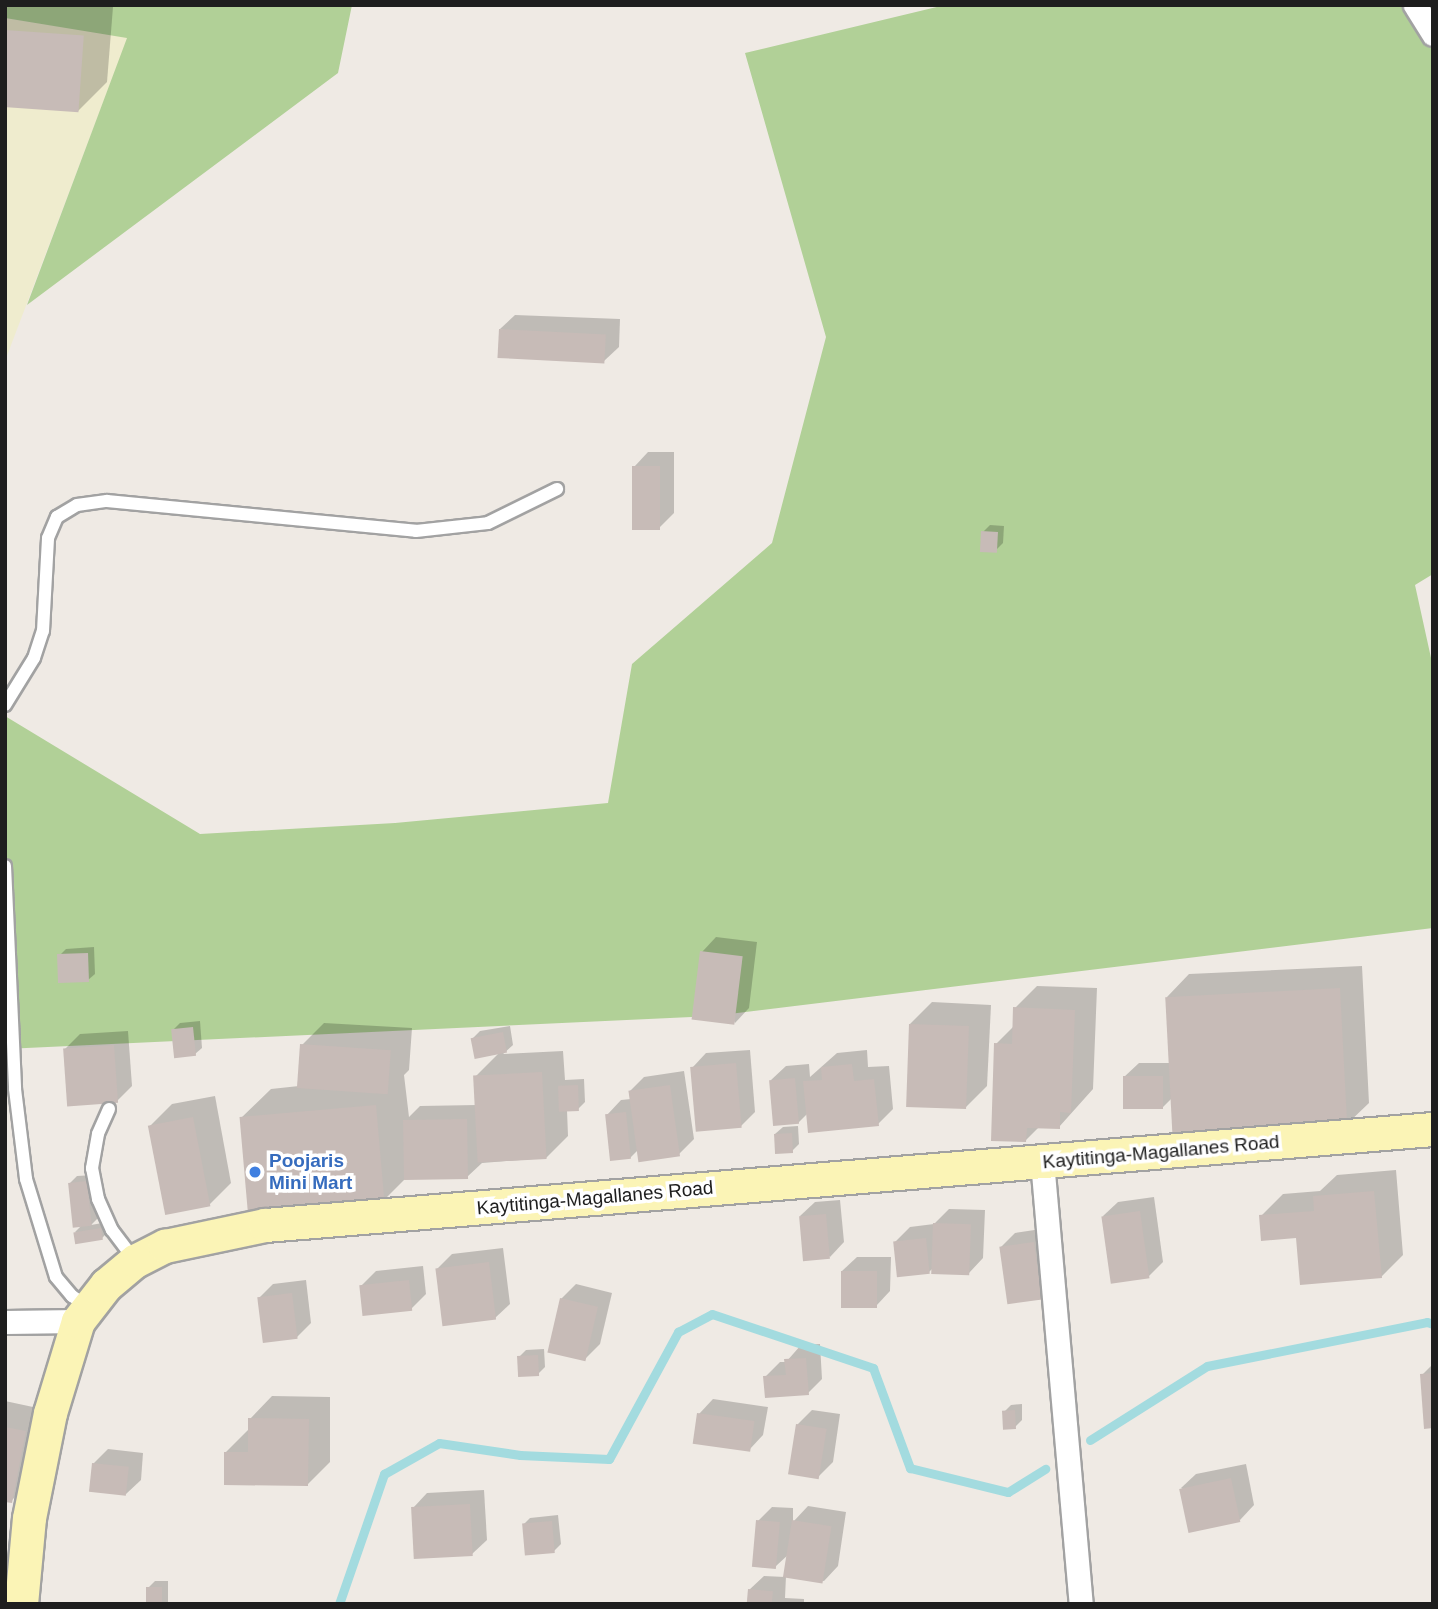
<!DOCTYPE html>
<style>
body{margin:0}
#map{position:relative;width:1438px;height:1609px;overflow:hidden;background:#efeae4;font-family:Arial,sans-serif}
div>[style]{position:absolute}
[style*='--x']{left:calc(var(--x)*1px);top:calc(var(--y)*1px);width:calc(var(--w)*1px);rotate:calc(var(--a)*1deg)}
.farmland>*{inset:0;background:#efecce}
.forest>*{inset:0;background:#b1d097}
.shadow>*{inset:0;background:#0003}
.stream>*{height:9px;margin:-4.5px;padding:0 4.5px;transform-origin:4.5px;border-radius:4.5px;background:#a3dbdf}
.building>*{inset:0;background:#c7bbb7;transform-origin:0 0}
.roads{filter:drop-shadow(2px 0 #a2a2a2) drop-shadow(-2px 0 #a2a2a2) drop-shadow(0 2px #a2a2a2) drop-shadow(0 -2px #a2a2a2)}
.service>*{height:12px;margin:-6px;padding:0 6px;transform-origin:6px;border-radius:6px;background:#fff}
.minor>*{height:23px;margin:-11.5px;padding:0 11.5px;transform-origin:11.5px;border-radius:11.5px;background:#fff}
.secondary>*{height:33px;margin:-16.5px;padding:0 16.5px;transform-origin:16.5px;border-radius:16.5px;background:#fbf4b6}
.dots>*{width:19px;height:19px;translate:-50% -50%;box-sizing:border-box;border:4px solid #fff;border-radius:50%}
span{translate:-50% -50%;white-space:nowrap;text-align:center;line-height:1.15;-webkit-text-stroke:7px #fff;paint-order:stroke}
.street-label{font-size:19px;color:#1e1e1e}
.shop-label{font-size:19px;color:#366cbe;font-weight:700}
.left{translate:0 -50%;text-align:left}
.frame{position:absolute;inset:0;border:7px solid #1e1e1e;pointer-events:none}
</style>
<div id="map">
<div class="farmland">
<div style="clip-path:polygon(5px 18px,128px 37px,5px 361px)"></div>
</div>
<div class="forest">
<div style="clip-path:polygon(5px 5px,352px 5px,338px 73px,27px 305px,127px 38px,5px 18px)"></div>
<div style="clip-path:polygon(945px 5px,1433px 5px,1433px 574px,1415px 585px,1433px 667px,1433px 928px,713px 1016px,5px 1049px,5px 716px,200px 834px,395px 823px,608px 803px,632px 664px,772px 543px,826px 337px,745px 53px)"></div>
</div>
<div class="shadow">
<div style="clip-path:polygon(5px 5px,113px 7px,107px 82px,78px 111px,5px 106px)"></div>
<div style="clip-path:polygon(515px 315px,620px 319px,619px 347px,604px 361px,500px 329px)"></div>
<div style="clip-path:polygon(648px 452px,674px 452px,674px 513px,659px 528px,634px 467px)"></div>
<div style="clip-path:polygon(990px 525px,1004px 526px,1003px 543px,996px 550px,983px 532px)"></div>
<div style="clip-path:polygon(716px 937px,757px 942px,749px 1008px,735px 1023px,702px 952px)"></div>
<div style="clip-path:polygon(94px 947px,95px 974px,88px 980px,59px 956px,66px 949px)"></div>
<div style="clip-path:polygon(1362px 966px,1369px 1103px,1346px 1125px,1173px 1097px,1162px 1108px,1124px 1077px,1139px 1063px,1171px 1063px,1167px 997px,1189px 974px)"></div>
<div style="clip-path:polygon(1037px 986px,1097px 988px,1093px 1089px,1059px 1127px,1040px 1126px,1025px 1141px,996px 1044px,1014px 1026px,1015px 1008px)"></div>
<div style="clip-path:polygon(932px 1002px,991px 1005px,987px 1086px,965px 1108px,910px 1024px)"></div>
<div style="clip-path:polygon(200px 1021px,202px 1048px,195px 1054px,173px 1030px,180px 1023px)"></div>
<div style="clip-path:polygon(324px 1023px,412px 1028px,409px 1070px,404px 1075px,409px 1117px,420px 1106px,477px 1105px,475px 1077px,499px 1053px,473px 1038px,480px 1031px,510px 1026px,513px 1045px,503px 1054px,563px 1051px,565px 1080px,584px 1079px,585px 1102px,578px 1109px,567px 1110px,568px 1136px,546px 1158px,482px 1163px,467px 1177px,406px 1178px,385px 1199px,241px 1118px,271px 1089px,299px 1086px,302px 1045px)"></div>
<div style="clip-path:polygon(128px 1031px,132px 1086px,117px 1101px,65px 1049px,80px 1034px)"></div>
<div style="clip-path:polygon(750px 1050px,755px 1112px,741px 1126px,692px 1068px,706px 1053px)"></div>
<div style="clip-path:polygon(867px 1050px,868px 1067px,889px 1066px,893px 1109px,878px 1124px,808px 1113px,798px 1123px,771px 1080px,786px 1066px,809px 1064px,810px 1077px,837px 1053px)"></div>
<div style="clip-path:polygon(684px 1071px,694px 1139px,679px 1154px,638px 1150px,630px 1158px,607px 1115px,621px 1100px,631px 1099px,629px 1092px,644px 1077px)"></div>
<div style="clip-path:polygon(215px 1096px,231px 1183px,209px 1205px,150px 1126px,172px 1104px)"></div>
<div style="clip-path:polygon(798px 1126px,799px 1144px,792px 1151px,775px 1134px,783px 1127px)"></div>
<div style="clip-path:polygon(1396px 1170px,1403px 1255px,1381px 1277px,1261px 1216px,1283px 1194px,1320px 1191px,1337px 1175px)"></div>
<div style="clip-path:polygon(94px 1175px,98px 1218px,91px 1225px,108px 1222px,109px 1231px,102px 1238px,75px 1232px,82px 1225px,70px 1183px,77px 1176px)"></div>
<div style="clip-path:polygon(1154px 1197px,1163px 1262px,1148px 1277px,1103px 1216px,1118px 1202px)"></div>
<div style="clip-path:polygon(840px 1200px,844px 1242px,830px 1257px,800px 1216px,815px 1202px)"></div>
<div style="clip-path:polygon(949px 1209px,985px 1210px,983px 1258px,969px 1273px,933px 1268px,929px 1272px,895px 1242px,910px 1227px,934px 1224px)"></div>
<div style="clip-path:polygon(1048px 1228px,1056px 1282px,1041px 1297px,1001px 1247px,1015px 1233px)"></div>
<div style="clip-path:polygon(503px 1248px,510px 1304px,495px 1318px,437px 1269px,452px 1254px)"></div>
<div style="clip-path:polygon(857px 1257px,891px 1257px,890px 1291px,876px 1306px,842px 1271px)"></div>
<div style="clip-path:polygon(423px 1266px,426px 1294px,411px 1309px,361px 1286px,376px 1271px)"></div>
<div style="clip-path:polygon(306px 1280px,311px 1323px,297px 1337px,259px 1298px,273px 1284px)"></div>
<div style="clip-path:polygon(576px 1284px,612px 1293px,600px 1344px,585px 1359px,561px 1299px)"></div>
<div style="clip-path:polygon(820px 1344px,822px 1379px,808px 1393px,765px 1377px,780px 1362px,786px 1362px,801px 1345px)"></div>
<div style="clip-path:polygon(544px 1349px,545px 1367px,538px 1374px,519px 1357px,526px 1350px)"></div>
<div style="clip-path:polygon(1433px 1364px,1433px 1427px,1422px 1375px)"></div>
<div style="clip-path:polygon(272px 1396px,330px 1397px,330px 1462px,308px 1484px,226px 1452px,248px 1430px,250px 1419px)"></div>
<div style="clip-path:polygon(713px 1399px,768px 1407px,763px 1435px,749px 1450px,699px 1414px)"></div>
<div style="clip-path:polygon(5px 1401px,47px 1410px,33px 1479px,11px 1501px,5px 1500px)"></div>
<div style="clip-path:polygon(1022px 1404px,1022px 1420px,1015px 1427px,1004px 1412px,1011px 1405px)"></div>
<div style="clip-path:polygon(812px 1410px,840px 1414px,833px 1462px,818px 1477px,797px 1425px)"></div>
<div style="clip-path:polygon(108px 1449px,143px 1453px,141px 1480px,126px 1494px,93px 1464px)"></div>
<div style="clip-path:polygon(1246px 1464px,1254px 1505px,1240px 1520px,1181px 1488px,1196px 1474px)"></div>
<div style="clip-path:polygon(484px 1490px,487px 1540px,472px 1554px,413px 1508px,427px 1493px)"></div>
<div style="clip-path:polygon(808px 1506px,846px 1512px,838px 1566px,824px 1581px,786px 1576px,785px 1598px,804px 1599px,804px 1604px,749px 1604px,749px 1590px,764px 1576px,785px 1577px,789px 1554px,776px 1566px,758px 1521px,772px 1507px,793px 1508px,793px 1522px)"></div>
<div style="clip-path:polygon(558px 1515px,561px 1544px,554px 1551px,523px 1525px,530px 1518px)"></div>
<div style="clip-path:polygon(155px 1581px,168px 1581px,168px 1604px,148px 1604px,148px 1588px)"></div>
</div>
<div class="stream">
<div style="--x:1090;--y:1440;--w:138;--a:-32.3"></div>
<div style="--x:1207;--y:1366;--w:224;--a:-11.3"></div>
<div style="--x:1427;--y:1322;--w:6;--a:18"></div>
<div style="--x:339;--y:1604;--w:138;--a:-70.9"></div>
<div style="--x:384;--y:1474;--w:63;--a:-29.4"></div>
<div style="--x:439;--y:1443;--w:82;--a:8.4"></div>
<div style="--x:520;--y:1455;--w:89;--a:2.6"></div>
<div style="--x:609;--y:1459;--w:145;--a:-61.5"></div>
<div style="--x:678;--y:1332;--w:38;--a:-28"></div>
<div style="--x:712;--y:1314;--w:170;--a:18.5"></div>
<div style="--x:873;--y:1368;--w:107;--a:69.7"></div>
<div style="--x:910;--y:1468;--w:101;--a:13.8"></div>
<div style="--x:1008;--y:1492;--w:44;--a:-31.9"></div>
</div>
<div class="building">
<div style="left:5px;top:30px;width:79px;height:77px;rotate:4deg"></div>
<div style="left:499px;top:329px;width:107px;height:29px;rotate:3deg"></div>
<div style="left:632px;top:466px;width:28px;height:64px"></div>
<div style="left:981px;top:531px;width:17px;height:21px;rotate:3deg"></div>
<div style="left:700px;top:951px;width:43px;height:69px;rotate:7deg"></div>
<div style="left:88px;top:953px;width:29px;height:31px;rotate:88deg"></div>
<div style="left:1340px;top:988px;width:139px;height:175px;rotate:87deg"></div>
<div style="clip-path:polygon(1013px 1007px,1075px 1010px,1071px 1113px,1060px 1112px,1060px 1129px,1027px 1128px,1026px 1142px,991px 1141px,994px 1043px,1012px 1044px)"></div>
<div style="left:909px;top:1024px;width:60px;height:83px;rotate:2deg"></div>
<div style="left:193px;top:1027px;width:29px;height:22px;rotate:84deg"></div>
<div style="left:503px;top:1032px;width:21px;height:33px;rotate:79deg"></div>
<div style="left:300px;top:1044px;width:91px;height:44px;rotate:4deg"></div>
<div style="left:114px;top:1045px;width:58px;height:51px;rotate:86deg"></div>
<div style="left:736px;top:1063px;width:65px;height:46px;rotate:85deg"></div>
<div style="clip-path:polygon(852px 1064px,854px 1081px,874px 1079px,879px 1126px,808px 1133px,803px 1081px,822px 1080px,821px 1067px)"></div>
<div style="left:542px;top:1072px;width:87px;height:69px;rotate:87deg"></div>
<div style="left:1163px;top:1076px;width:33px;height:40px;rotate:90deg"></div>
<div style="left:795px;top:1078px;width:46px;height:26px;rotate:85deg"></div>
<div style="left:578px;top:1085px;width:26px;height:20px;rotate:88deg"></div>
<div style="left:670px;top:1085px;width:72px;height:42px;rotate:82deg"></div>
<div style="left:376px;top:1105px;width:96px;height:137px;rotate:85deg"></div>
<div style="left:626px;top:1112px;width:47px;height:21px;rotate:84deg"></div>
<div style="left:193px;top:1117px;width:91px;height:46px;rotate:79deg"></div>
<div style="left:467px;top:1119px;width:60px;height:64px;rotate:89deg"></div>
<div style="left:792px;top:1133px;width:20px;height:18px;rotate:87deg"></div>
<div style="left:87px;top:1181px;width:45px;height:19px;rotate:84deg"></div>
<div style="clip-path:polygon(1374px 1191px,1382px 1278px,1300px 1285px,1296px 1238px,1261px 1241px,1259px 1215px,1314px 1211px,1313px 1196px)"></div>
<div style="left:1140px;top:1211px;width:68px;height:39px;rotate:82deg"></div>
<div style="left:826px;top:1214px;width:45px;height:27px;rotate:85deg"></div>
<div style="left:933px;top:1223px;width:38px;height:51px;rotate:2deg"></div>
<div style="left:101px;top:1228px;width:12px;height:28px;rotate:81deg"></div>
<div style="left:926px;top:1238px;width:36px;height:33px;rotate:84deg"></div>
<div style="left:1034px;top:1242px;width:58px;height:35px;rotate:82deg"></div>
<div style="left:489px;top:1262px;width:58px;height:54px;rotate:83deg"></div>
<div style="left:841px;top:1271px;width:36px;height:37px"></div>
<div style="left:409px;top:1280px;width:31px;height:50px;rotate:84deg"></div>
<div style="left:292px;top:1293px;width:46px;height:35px;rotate:83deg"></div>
<div style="left:560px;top:1298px;width:39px;height:56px;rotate:13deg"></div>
<div style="left:538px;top:1355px;width:21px;height:21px;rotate:87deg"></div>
<div style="clip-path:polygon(806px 1358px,809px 1395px,765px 1398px,763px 1376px,786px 1375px,784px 1359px)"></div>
<div style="clip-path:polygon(1433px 1373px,1433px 1428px,1424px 1429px,1420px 1374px)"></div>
<div style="left:1015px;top:1410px;width:19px;height:13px;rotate:87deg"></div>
<div style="left:697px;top:1413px;width:58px;height:31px;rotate:8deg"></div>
<div style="clip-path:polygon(248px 1418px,309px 1419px,308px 1486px,224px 1485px,224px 1452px,248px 1452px)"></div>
<div style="left:796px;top:1424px;width:31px;height:51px;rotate:9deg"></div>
<div style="clip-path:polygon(5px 1427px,26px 1431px,12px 1503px,5px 1502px)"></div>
<div style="left:92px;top:1463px;width:37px;height:29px;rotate:6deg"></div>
<div style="left:1231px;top:1478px;width:45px;height:53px;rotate:78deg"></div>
<div style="left:470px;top:1504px;width:52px;height:59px;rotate:87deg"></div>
<div style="left:756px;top:1520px;width:24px;height:47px;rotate:5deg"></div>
<div style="left:792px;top:1520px;width:40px;height:58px;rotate:9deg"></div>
<div style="left:552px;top:1521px;width:32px;height:30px;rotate:85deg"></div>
<div style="left:146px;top:1587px;width:16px;height:17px"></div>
<div style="left:748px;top:1589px;width:25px;height:15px;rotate:5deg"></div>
</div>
<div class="roads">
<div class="service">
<div style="--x:5;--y:705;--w:55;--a:-58.3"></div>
<div style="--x:34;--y:658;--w:28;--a:-72"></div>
<div style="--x:43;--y:631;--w:93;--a:-86.9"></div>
<div style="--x:48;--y:538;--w:23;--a:-67"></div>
<div style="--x:57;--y:517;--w:23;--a:-31"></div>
<div style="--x:77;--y:505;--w:30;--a:-8"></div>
<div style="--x:107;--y:501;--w:310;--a:5.5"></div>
<div style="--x:416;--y:531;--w:72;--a:-6.3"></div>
<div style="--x:488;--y:523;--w:77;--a:-26.2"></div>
<div style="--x:5;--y:866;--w:223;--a:87.4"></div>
<div style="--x:15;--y:1089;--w:91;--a:83"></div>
<div style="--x:26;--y:1179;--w:102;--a:73"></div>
<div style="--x:56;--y:1277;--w:25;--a:50"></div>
<div style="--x:72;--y:1296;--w:18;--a:34"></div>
<div style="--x:109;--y:1109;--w:27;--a:114"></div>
<div style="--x:98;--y:1134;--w:35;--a:100"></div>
<div style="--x:92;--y:1168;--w:32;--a:79"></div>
<div style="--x:98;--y:1199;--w:34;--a:66"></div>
<div style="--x:112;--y:1230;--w:39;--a:53"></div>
</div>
<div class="minor">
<div style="--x:1415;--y:5;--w:34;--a:58"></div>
<div style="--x:1042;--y:1161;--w:445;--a:85"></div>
<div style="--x:5;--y:1322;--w:73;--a:-0.8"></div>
</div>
<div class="secondary">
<div style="--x:21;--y:1604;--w:86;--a:-84.7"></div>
<div style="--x:29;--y:1518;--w:107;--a:-78.7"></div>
<div style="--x:50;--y:1413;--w:96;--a:-73.1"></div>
<div style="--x:78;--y:1321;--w:46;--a:-52.1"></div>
<div style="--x:106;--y:1285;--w:38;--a:-40"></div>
<div style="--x:135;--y:1261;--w:34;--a:-27"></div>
<div style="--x:165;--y:1246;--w:102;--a:-11.9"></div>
<div style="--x:265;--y:1225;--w:1172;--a:-4.7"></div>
</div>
</div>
<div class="dots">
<div style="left:255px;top:1172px;background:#3f7fe0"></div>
</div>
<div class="street-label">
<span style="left:1161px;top:1152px;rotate:-5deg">Kaytitinga-Magallanes Road</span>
<span style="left:595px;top:1198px;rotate:-5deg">Kaytitinga-Magallanes Road</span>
</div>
<div class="shop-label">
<span class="left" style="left:269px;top:1172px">Poojaris<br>Mini Mart</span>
</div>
<div class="frame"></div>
</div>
